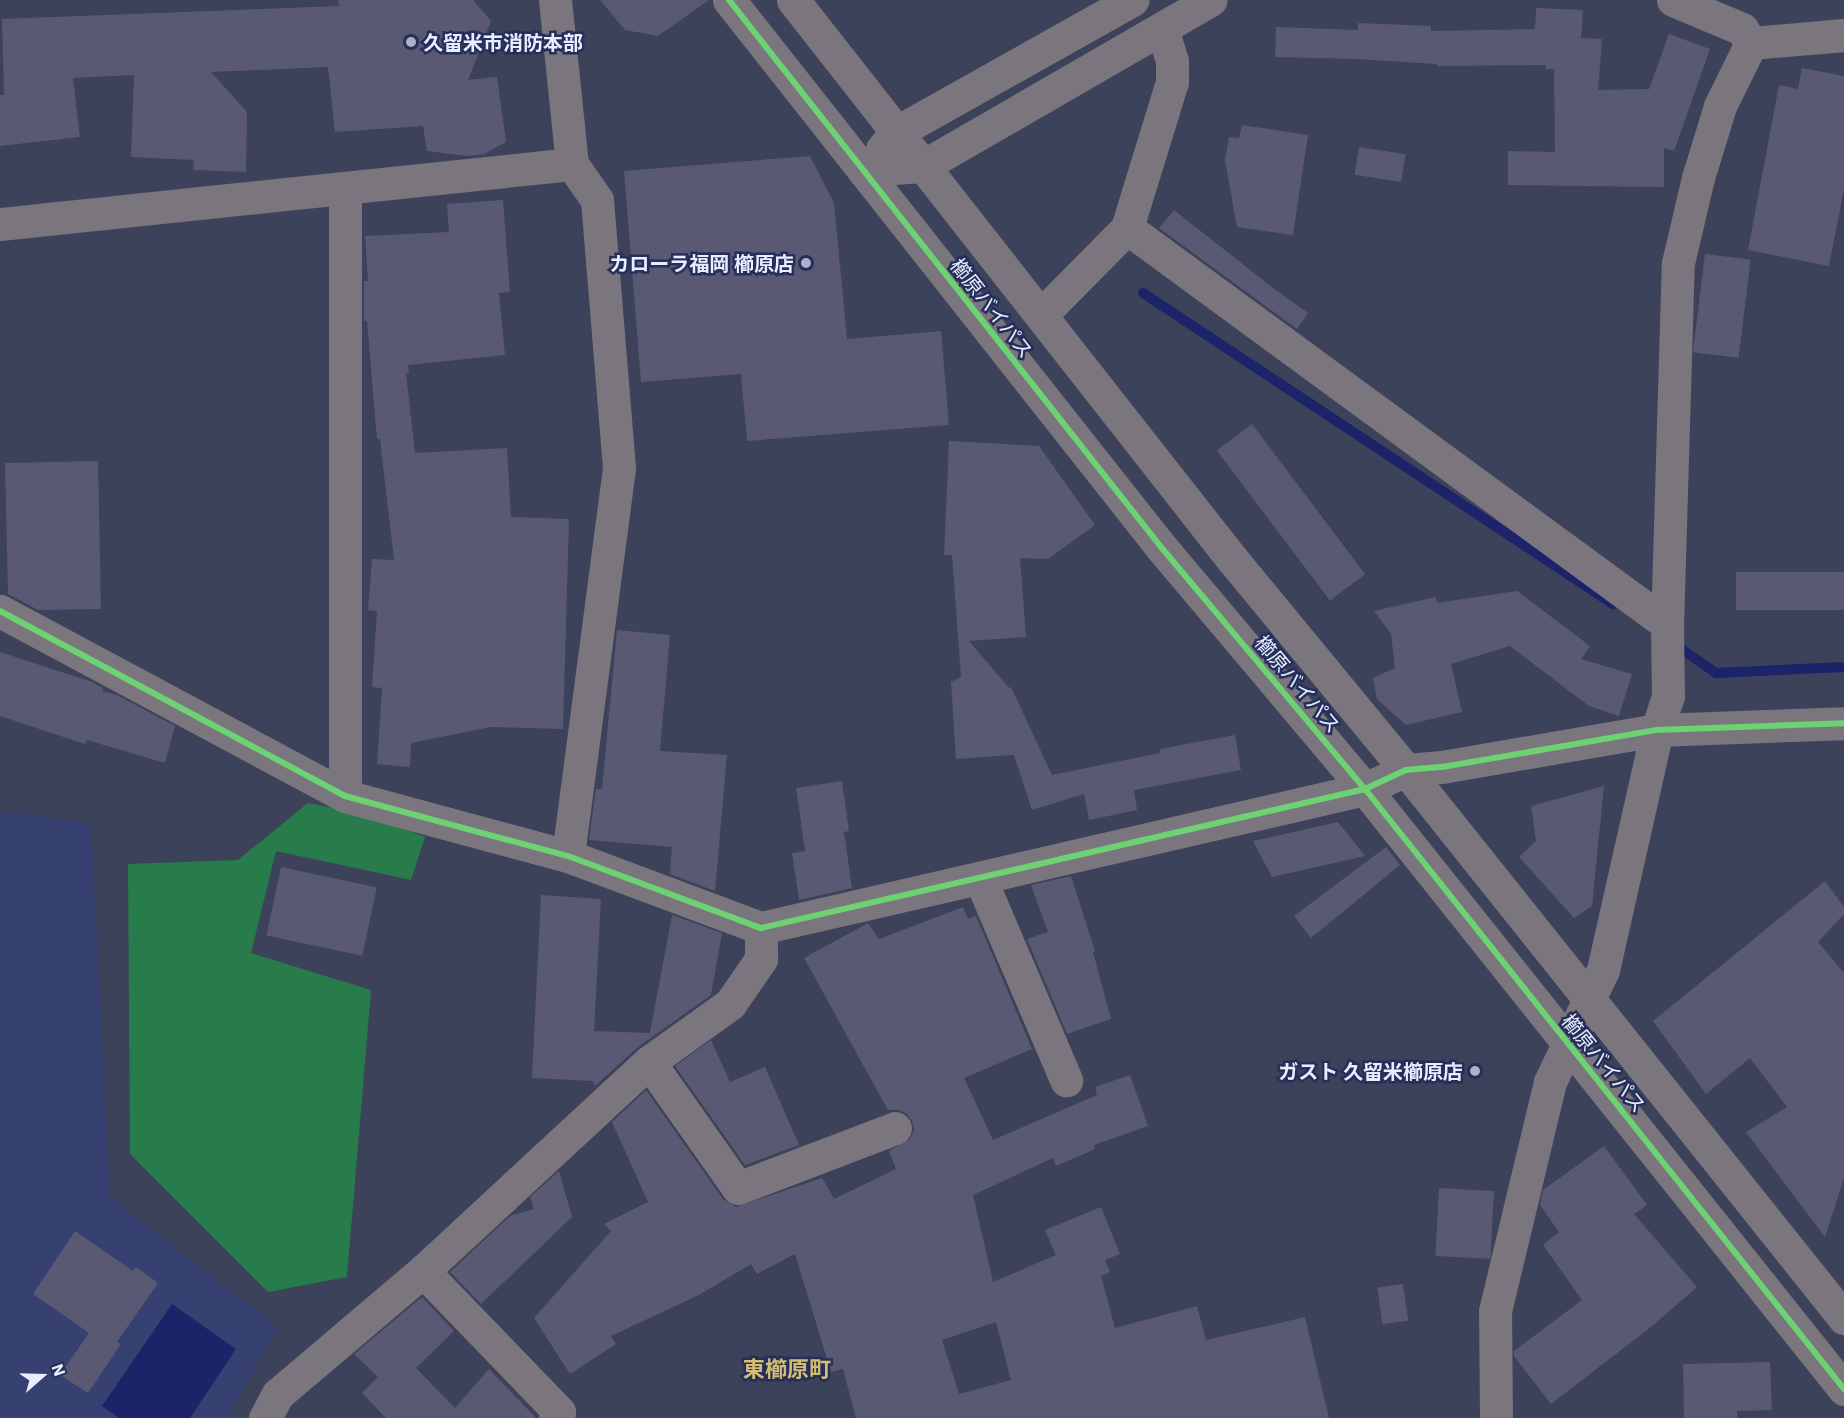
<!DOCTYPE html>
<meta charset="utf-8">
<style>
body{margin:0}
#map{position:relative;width:1844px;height:1418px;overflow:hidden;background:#3c4259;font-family:"IBM Plex Sans","Noto Sans JP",sans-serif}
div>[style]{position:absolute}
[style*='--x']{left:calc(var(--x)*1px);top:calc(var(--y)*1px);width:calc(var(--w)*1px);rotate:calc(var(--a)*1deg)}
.built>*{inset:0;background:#364171}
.forest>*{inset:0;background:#287c4b}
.water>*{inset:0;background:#1c2368}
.stream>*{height:10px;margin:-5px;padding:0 5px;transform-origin:5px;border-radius:5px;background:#1c2368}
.building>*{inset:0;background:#5a5973;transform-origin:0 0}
.minor>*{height:33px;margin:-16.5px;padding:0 16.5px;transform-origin:16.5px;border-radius:16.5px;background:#7b757e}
.tertiary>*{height:33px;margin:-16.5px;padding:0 16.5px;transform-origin:16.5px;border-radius:16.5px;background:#7b757e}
.cycleway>*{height:6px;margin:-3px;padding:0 3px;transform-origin:3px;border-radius:3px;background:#6cd273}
.dots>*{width:16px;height:16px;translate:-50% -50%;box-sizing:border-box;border:3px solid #252f5a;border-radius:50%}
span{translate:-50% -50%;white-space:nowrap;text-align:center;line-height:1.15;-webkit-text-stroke:5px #252f5a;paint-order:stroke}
.poi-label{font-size:20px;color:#e8eeff;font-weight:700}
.left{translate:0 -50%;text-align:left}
.right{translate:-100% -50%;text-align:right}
.street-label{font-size:20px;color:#e8eeff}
.quarter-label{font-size:22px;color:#d5bc70;font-weight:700}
.north{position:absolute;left:12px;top:1346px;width:60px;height:60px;-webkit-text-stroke:4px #252f5a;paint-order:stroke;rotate:70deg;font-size:16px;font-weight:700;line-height:24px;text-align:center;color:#e8eeff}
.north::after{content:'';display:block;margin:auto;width:21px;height:27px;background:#e8eeff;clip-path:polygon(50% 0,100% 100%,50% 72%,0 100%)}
</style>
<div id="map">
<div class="built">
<div style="clip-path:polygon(0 811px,91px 823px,110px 1197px,278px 1328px,227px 1418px,0 1418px)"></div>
</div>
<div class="forest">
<div style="clip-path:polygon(308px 803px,364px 814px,425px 837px,411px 880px,276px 851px,251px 953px,371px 990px,347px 1277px,268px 1292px,130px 1154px,128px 864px,238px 860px)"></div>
</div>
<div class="water">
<div style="clip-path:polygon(172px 1304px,236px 1349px,190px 1418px,119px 1418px,102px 1406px)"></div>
</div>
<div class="stream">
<div style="--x:1143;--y:293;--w:564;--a:33.49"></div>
<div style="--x:1674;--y:644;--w:51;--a:34.6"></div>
<div style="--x:1716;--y:673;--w:128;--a:-2.7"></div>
</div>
<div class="building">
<div style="clip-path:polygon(338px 0,473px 0,491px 21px,468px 80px,497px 77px,506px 142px,484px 154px,467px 156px,427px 151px,423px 126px,335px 132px,328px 67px,211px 72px,247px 112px,246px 172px,193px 170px,194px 160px,131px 157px,134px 75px,73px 78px,80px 137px,0 146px,0 95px,4px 95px,2px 19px,339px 6px)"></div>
<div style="clip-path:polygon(600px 0,709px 0,658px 36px,625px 30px)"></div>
<div style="clip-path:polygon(1536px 8px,1583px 10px,1581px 38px,1602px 39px,1598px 90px,1649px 89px,1669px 34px,1710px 49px,1674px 151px,1664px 148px,1664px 187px,1508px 185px,1508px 151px,1555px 152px,1554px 69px,1546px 69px,1546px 65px,1437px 66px,1437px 64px,1357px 59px,1275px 57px,1276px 27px,1358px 30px,1358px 23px,1431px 26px,1431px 31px,1535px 29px)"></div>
<div style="clip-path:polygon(1802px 68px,1844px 76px,1844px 189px,1829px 266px,1748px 250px,1779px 85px,1798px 89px)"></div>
<div style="clip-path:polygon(1242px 125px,1308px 135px,1293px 235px,1237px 227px,1225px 160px,1229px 137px,1239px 138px)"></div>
<div style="left:1359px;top:147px;width:47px;height:28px;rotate:9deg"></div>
<div style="clip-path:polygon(810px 156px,834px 203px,847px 339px,941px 331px,949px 425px,747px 441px,741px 374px,641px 382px,624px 171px)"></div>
<div style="clip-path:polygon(503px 200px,510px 292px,499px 293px,505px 355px,408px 365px,409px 373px,406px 373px,415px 453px,507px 448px,511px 517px,569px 519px,563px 729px,491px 727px,411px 743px,410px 767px,377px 764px,382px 688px,372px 687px,377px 611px,368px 610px,372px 559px,394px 560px,380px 439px,377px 439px,367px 321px,364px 321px,364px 281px,368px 281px,365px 236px,449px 232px,447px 204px)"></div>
<div style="clip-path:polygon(1174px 210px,1273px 288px,1308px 313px,1297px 329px,1159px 228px)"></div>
<div style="left:1705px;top:254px;width:46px;height:99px;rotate:7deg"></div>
<div style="left:1252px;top:424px;width:188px;height:44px;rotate:53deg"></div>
<div style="clip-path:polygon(949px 441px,1039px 446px,1095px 525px,1048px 559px,1020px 558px,1026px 637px,969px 641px,1009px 688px,1011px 687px,1052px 775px,1160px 753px,1160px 749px,1235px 735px,1241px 770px,1134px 790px,1137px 810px,1089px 820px,1084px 794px,1032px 810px,1014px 755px,956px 759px,951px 682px,961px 677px,952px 555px,944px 555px)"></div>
<div style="clip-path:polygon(98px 461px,101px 609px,38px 610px,8px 594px,5px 463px)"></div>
<div style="left:1844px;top:572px;width:38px;height:108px;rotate:90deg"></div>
<div style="clip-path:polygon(1517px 591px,1590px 646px,1581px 659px,1632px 674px,1619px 716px,1589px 706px,1510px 646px,1451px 664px,1462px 712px,1406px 725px,1377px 699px,1373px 678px,1395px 668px,1391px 634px,1374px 611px,1436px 597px,1437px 603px)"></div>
<div style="clip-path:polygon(617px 630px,670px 635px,660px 751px,727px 755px,715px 891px,670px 874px,672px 847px,589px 840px,596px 789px,602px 789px)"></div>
<div style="clip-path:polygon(0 652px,92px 682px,103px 688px,102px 691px,117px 695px,175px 726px,165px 763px,87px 740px,85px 744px,0 716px)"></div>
<div style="clip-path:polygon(842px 781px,849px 831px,844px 832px,852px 888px,799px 900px,792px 853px,805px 851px,796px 788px)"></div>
<div style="clip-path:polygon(1604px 786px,1592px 906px,1574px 918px,1519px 857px,1536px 841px,1531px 806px)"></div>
<div style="clip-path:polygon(1338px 822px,1365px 856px,1272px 877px,1253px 841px)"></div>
<div style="clip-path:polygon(1386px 847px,1400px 865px,1311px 938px,1294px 916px)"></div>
<div style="left:281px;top:867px;width:98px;height:70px;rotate:12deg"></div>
<div style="clip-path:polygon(1071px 876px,1095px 951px,1093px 952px,1111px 1019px,1067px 1034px,1027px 939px,1048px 932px,1031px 885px)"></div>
<div style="clip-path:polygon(1825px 881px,1844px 907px,1844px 914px,1818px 942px,1844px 973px,1844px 1178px,1825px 1237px,1746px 1132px,1787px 1107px,1750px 1058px,1706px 1094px,1653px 1021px)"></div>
<div style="clip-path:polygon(541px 895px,601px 899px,594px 1031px,650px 1033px,672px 915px,722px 933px,711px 995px,638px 1047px,595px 1086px,593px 1081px,532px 1078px)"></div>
<div style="clip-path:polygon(evenodd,963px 907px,968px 919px,976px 916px,1032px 1049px,964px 1078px,993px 1140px,1097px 1095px,1095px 1087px,1130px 1075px,1148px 1126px,1094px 1145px,1095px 1149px,1056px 1166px,1053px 1158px,973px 1195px,993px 1282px,1056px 1255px,1045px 1230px,1101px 1207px,1120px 1254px,1105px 1260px,1110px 1272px,1101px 1276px,1115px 1328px,1197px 1306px,1206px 1340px,1305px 1317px,1329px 1418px,856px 1418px,843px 1369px,831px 1372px,795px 1254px,757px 1274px,751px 1264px,699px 1295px,611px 1336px,616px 1344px,570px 1374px,534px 1318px,611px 1231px,604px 1224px,648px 1202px,612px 1122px,646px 1090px,723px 1199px,736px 1207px,822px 1178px,834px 1199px,896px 1169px,889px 1151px,910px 1139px,914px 1130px,912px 1121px,907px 1114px,899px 1110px,888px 1110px,804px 958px,868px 923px,879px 939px,963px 907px,996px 1322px,1011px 1380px,959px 1394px,942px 1340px,996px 1322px)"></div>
<div style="clip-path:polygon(711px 1040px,730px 1082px,765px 1067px,799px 1145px,745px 1165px,675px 1066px)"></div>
<div style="clip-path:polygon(1604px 1146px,1647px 1205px,1634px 1214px,1697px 1287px,1651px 1327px,1551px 1404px,1514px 1356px,1514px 1351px,1582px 1300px,1543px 1245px,1559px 1232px,1540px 1205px,1543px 1190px)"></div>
<div style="clip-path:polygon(559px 1171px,572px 1217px,481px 1304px,450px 1272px,510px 1216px,534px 1209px,530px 1197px)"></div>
<div style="left:1439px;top:1188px;width:55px;height:68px;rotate:3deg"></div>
<div style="clip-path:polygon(75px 1231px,133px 1271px,136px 1267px,158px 1283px,117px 1342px,121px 1344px,88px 1393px,60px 1375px,89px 1333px,33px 1294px)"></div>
<div style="left:1403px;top:1284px;width:37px;height:26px;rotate:82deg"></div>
<div style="clip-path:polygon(422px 1297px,454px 1331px,416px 1368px,455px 1408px,489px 1369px,536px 1418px,386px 1418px,362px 1393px,378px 1377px,354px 1354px)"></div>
<div style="clip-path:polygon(1770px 1362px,1772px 1410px,1737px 1411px,1737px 1418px,1684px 1418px,1683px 1364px)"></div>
</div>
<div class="minor">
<div style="--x:555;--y:0;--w:165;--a:84.1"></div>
<div style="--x:572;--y:164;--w:44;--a:55.2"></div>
<div style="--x:597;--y:200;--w:269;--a:85.3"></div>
<div style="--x:619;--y:468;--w:391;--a:97.5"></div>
<div style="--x:1673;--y:0;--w:75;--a:22.8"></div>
<div style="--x:1742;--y:29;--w:17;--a:57"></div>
<div style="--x:0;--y:224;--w:575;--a:-5.99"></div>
<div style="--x:1127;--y:228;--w:153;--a:-72.9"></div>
<div style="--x:1172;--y:82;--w:21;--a:-90"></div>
<div style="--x:1172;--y:61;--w:34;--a:-107"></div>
<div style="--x:1041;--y:315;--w:122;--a:-45.3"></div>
<div style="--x:1127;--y:228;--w:670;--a:36.25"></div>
<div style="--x:0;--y:611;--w:391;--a:28.2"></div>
<div style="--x:345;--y:796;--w:231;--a:15.1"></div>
<div style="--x:568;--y:856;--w:206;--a:20.5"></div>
<div style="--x:761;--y:928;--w:620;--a:-12.96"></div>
<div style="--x:1365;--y:789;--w:45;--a:-24.9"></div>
<div style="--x:1406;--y:770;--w:36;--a:-5"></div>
<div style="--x:1442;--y:767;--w:218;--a:-9.8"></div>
<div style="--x:1657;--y:730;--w:187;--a:-2.1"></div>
<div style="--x:345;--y:796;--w:608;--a:-90"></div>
<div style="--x:980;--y:878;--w:220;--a:66.9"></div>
<div style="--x:649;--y:1062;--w:154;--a:54.8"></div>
<div style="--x:738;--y:1188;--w:168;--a:-20.9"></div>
<div style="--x:423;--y:1271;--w:196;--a:46"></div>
<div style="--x:559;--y:1412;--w:7;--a:124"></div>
<div style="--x:265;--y:1418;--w:27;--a:-62"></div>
<div style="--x:278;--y:1394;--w:190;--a:-40.3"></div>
<div style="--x:423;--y:1271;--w:308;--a:-42.8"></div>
<div style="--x:649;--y:1062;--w:100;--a:-35.6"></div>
<div style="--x:730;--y:1004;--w:55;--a:-55.4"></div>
<div style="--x:761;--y:959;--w:31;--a:-90"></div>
<div style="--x:1496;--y:1418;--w:107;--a:-90.5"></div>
<div style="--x:1495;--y:1311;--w:236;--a:-76.5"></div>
<div style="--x:1550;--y:1082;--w:124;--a:-64.7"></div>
<div style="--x:1603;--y:970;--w:246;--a:-77.3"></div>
<div style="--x:1657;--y:730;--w:36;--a:-72"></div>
<div style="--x:1668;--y:696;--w:69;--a:-90.8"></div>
<div style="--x:1667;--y:627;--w:364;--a:-88.3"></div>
<div style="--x:1678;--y:263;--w:87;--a:-76.8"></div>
<div style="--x:1698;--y:178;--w:75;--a:-73"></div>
<div style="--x:1720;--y:106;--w:70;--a:-63.8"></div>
<div style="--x:1751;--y:43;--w:93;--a:-4.9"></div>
</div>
<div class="tertiary">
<div style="--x:729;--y:0;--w:697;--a:51.7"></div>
<div style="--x:1161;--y:547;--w:317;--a:49.9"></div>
<div style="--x:1365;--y:789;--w:768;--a:51.4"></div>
<div style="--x:793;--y:0;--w:711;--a:51.86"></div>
<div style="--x:1232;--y:559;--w:273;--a:50.5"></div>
<div style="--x:1406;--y:770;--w:702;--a:51.37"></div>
<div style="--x:882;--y:149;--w:23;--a:-49"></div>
<div style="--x:897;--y:132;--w:270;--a:-29.3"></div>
<div style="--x:863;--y:170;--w:60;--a:-3.8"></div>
<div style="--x:923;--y:166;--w:332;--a:-30"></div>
</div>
<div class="cycleway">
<div style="--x:729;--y:0;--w:697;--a:51.7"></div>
<div style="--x:1161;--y:547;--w:317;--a:49.9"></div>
<div style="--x:1365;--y:789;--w:768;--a:51.4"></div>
<div style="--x:0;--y:611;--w:391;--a:28.2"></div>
<div style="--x:345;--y:796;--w:231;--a:15.1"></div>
<div style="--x:568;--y:856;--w:206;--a:20.5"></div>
<div style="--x:761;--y:928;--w:620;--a:-12.96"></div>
<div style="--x:1365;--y:789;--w:45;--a:-24.9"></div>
<div style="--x:1406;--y:770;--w:36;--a:-5"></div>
<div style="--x:1442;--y:767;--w:218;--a:-9.8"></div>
<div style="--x:1657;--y:730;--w:187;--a:-2.1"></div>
</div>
<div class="dots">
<div style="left:411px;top:42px;background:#acb2c5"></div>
<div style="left:806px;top:263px;background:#acb2c5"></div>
<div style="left:1475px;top:1071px;background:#acb2c5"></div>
</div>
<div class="poi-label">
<span class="left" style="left:423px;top:42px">久留米市消防本部</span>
<span class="right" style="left:794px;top:263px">カローラ福岡 櫛原店</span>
<span class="right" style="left:1463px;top:1071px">ガスト 久留米櫛原店</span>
</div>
<div class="street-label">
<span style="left:992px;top:308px;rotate:52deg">櫛原バイパス</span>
<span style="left:1298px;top:684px;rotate:50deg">櫛原バイパス</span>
<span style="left:1604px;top:1063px;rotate:51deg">櫛原バイパス</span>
</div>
<div class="quarter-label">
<span style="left:787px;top:1369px">東櫛原町</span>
</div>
<div class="north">N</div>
</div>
